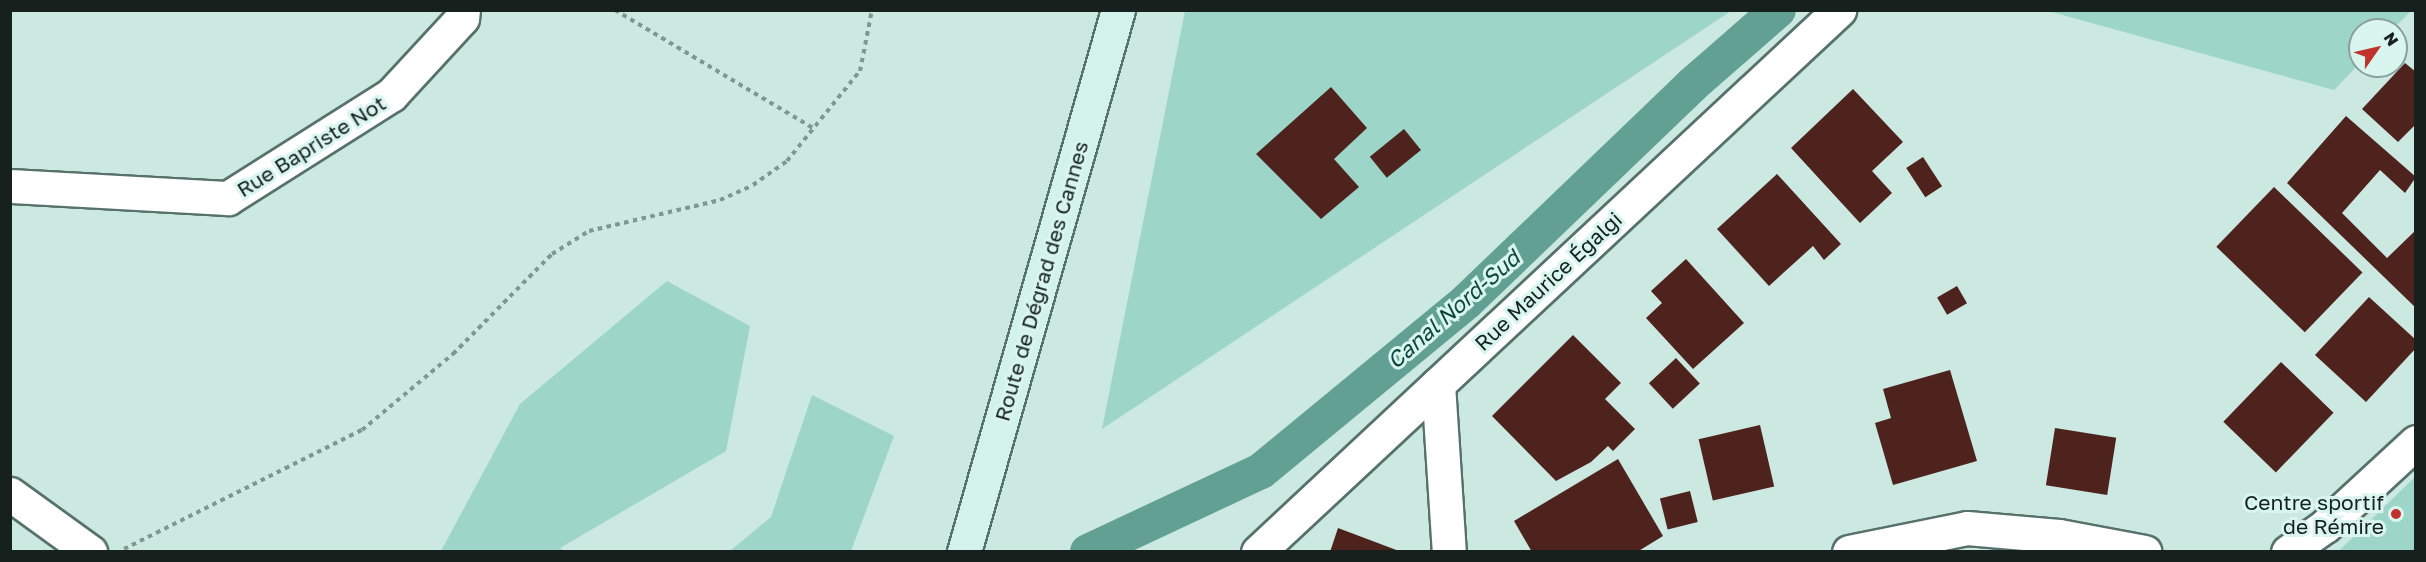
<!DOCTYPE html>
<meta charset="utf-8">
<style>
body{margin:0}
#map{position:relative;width:2426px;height:562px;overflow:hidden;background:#cbe8e1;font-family:"Golos Text",sans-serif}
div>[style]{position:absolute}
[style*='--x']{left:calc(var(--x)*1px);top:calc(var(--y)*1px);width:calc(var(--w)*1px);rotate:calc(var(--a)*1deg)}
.green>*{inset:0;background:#9dd6c9}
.canal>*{height:36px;margin:-18px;padding:0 18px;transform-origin:18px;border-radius:18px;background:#61a093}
.building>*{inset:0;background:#4e221d;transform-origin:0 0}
.path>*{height:4px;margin-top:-2px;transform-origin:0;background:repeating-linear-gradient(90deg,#819691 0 4.5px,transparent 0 9px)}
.roads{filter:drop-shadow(2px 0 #57716b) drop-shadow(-2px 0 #57716b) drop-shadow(0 2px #57716b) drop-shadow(0 -2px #57716b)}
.street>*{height:33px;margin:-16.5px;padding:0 16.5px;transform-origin:16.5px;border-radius:16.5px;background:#fff}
.secondary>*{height:33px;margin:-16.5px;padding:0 16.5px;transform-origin:16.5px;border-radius:16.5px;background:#d3f2ec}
.dots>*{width:16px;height:16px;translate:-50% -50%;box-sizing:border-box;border:3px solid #d8f5ee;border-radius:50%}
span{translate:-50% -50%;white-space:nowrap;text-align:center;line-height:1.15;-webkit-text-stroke:6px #d8f5ee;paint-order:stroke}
.street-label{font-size:21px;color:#16211e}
.poi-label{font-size:21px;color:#16211e}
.right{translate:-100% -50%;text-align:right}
.water-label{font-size:22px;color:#0e473e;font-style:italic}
.frame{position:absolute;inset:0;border:12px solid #16211e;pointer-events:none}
.north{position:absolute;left:2348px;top:18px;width:60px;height:60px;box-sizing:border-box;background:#d8f5ee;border:2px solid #8aa09b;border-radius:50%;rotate:56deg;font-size:16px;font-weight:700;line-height:24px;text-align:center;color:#16211e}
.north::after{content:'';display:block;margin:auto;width:21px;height:27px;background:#c0322c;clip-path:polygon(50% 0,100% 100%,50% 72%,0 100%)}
</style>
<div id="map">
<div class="green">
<div style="clip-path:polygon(1185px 11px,1731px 11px,1102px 429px)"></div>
<div style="clip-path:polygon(2048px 11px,2411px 11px,2392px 30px,2360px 30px,2360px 63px,2334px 90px)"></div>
<div style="clip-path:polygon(667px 281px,750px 326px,726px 451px,560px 548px,565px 551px,441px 551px,520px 404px)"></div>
<div style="clip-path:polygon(812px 395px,894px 436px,851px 551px,730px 551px,771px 517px)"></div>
<div style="clip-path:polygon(2415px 477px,2415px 551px,2339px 551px)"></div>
</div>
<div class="canal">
<div style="--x:1088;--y:552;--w:191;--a:-25.1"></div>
<div style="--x:1261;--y:471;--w:266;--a:-39.5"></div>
<div style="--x:1466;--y:302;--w:313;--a:-43.8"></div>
<div style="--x:1692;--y:85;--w:114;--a:-41.1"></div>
</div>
<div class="building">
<div style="clip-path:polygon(2405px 63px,2416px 72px,2416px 124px,2398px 142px,2362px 109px)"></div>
<div style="clip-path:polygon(1331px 87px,1367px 128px,1334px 159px,1359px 187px,1321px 219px,1256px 154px)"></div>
<div style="clip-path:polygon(1853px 89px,1903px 142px,1872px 171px,1892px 193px,1860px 223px,1791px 148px)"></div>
<div style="clip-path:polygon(2346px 116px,2416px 177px,2405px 193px,2380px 170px,2342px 213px,2387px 258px,2416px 230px,2416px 308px,2287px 183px)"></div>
<div style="left:1404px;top:129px;width:27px;height:44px;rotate:51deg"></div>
<div style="left:1923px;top:157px;width:35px;height:20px;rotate:57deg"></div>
<div style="clip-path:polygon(1777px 174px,1841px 244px,1824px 260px,1813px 246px,1769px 286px,1717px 229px)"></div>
<div style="left:2274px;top:187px;width:123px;height:83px;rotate:44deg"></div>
<div style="clip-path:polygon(1686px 259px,1744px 323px,1693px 369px,1646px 318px,1662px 303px,1651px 291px)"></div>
<div style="left:1957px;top:286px;width:20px;height:23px;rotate:60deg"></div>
<div style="clip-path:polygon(2369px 297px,2416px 340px,2416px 348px,2366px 402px,2315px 355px)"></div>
<div style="clip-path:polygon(1573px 335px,1621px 383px,1605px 399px,1635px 429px,1613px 451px,1608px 446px,1591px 462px,1556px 481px,1492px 416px)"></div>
<div style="left:1676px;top:358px;width:35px;height:37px;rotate:47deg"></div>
<div style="left:2281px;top:362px;width:73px;height:83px;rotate:44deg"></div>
<div style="clip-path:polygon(1950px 370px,1977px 461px,1893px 485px,1875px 423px,1891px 418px,1883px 389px)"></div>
<div style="left:1760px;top:425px;width:63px;height:63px;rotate:77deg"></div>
<div style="left:2055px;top:428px;width:62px;height:58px;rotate:9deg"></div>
<div style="clip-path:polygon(1618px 459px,1663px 536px,1637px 552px,1532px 552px,1514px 521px)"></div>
<div style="left:1690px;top:491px;width:32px;height:31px;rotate:76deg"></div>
<div style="clip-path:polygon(1338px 528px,1399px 551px,1399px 552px,1330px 552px)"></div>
</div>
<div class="path">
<div style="--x:615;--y:10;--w:230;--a:30.8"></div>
<div style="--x:124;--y:549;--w:266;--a:-26.6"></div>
<div style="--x:362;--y:430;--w:119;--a:-39.9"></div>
<div style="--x:453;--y:354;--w:141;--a:-45.3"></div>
<div style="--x:552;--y:254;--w:44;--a:-31.9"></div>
<div style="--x:589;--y:231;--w:135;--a:-13.3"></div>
<div style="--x:720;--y:200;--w:36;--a:-24"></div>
<div style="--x:753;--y:185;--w:42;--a:-35.2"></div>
<div style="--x:787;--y:161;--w:116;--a:-51"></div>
<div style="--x:860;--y:71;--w:62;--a:-78.9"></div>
</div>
<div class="roads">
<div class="street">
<div style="--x:10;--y:186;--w:218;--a:3.2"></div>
<div style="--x:228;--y:198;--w:193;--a:-32.3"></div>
<div style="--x:391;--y:95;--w:105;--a:-47.3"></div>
<div style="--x:462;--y:18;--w:8;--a:-83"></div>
<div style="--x:1438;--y:384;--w:168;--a:86.3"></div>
<div style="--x:10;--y:494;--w:99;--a:35.9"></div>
<div style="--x:1258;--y:552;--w:795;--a:-43.01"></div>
<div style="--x:1849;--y:552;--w:120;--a:-11.5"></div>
<div style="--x:1967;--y:528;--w:92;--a:5"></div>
<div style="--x:2059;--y:536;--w:87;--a:10.5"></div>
<div style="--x:2288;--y:552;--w:45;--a:-35.1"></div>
<div style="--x:2325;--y:526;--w:124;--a:-42.7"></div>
</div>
<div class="secondary">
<div style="--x:964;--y:552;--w:563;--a:-74.14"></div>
</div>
</div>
<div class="dots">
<div style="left:2396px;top:514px;background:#c0322c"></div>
</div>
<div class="street-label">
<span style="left:311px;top:146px;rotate:-32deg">Rue Bapriste Not</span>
<span style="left:1041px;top:281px;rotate:-74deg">Route de Dégrad des Cannes</span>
<span style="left:1548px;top:281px;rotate:-43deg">Rue Maurice Égalgi</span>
</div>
<div class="poi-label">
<span class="right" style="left:2384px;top:514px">Centre sportif<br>de Rémire</span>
</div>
<div class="water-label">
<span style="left:1453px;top:309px;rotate:-41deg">Canal Nord-Sud</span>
</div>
<div class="frame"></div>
<div class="north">N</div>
</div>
